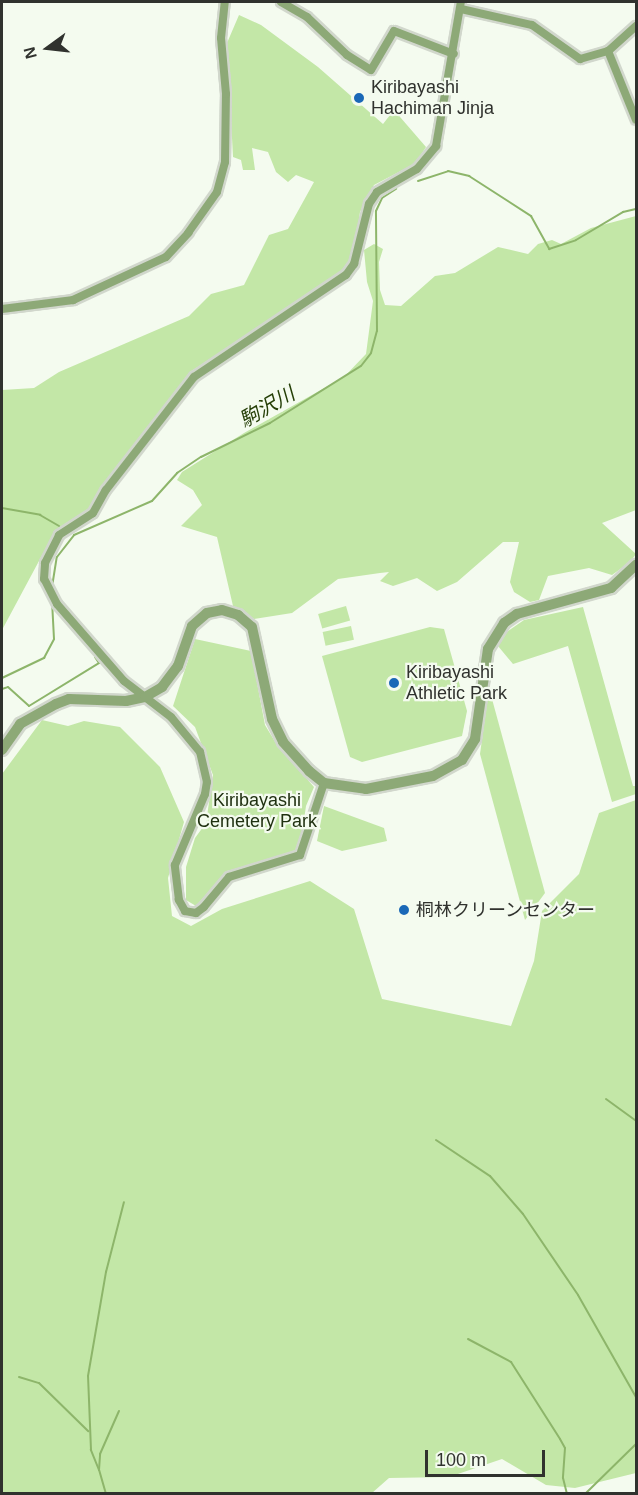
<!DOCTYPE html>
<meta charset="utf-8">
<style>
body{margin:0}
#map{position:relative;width:638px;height:1495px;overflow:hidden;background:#f4fbef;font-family:Helvetica,"Noto Sans JP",sans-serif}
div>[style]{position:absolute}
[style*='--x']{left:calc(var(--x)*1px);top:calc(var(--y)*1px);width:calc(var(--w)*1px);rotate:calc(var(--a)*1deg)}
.green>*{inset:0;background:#c3e7a7;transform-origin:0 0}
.stream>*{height:2px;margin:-1px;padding:0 1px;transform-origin:1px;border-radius:1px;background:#8db56a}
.roads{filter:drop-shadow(2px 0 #d1d7cc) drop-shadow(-2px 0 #d1d7cc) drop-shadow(0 2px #d1d7cc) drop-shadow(0 -2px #d1d7cc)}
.minor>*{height:8px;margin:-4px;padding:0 4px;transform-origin:4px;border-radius:4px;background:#8da977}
.tertiary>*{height:10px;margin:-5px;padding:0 5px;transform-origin:5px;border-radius:5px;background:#8da977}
.dots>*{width:16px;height:16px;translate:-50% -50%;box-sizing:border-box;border:3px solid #f4fbef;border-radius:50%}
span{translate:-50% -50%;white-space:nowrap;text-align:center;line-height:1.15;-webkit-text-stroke:4.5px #f4fbef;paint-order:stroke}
.poi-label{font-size:18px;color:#30322e}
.left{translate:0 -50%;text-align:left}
.park-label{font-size:18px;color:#203111}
.water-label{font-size:20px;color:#253f07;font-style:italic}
.frame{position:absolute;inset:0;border:3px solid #30322e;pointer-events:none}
.north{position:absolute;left:18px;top:18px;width:60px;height:60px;-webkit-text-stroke:4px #f4fbef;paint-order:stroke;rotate:255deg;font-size:16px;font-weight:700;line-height:24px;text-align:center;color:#30322e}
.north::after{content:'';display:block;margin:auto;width:21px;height:27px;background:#30322e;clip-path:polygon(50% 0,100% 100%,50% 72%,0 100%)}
.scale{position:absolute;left:425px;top:1450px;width:120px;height:27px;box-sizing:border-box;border:3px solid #30322e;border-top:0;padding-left:8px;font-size:18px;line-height:21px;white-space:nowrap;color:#30322e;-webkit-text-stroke:4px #f4fbef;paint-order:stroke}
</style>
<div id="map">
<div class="green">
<div style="clip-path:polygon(239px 15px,261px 25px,318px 67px,383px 124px,394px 110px,426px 147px,416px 163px,374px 185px,360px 212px,356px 240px,346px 271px,190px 372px,89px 510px,54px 533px,2px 630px,2px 390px,34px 388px,59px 372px,189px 316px,211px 294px,244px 285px,269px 235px,288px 229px,314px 182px,296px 175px,288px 182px,276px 172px,268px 152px,252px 148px,255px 170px,243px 170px,241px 160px,233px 157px,227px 43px)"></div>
<div style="clip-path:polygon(636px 216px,636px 510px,602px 523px,636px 554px,630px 562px,612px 575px,589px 568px,548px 576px,539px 600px,530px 602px,514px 592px,510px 582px,519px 542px,503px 542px,457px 582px,437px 591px,417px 578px,393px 586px,380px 581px,389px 572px,380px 573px,338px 579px,292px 613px,254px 619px,233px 606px,217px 537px,181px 526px,202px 505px,193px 490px,177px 480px,182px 472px,244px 433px,344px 377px,366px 354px,373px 301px,367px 282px,364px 250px,374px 244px,383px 249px,379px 262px,380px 290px,385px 305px,401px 306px,435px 276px,455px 273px,498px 247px,528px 254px,538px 244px,552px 240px,561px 244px,591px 228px)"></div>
<div style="left:346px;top:606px;width:15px;height:29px;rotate:74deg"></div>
<div style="clip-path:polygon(583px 607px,633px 786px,636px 786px,636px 794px,612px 802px,568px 646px,513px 664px,498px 646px,498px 638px,524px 620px)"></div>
<div style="left:351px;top:626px;width:14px;height:29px;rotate:78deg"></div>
<div style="clip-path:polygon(430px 627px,444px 629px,467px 711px,462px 736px,362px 762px,350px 757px,322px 656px)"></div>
<div style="clip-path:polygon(195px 639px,251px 651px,265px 725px,277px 745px,314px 787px,306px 806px,300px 847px,292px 855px,227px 871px,196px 906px,186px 900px,186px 867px,195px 838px,206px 823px,213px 775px,195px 727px,173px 706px)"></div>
<div style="clip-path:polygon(489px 688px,545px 893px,525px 920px,480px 754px)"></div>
<div style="clip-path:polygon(42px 720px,68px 726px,84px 721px,120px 727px,160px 767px,184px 822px,168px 878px,172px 916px,191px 926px,222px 909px,310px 881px,354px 909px,382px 999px,511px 1026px,534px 961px,542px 911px,579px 874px,599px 813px,636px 800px,636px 1473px,575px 1488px,546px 1485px,502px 1459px,449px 1477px,389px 1478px,372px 1493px,2px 1493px,2px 774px)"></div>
<div style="clip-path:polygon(324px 806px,384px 828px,387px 841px,342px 851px,317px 841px)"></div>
</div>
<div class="stream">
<div style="--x:418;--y:181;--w:32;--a:-18"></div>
<div style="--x:448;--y:171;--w:22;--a:13"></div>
<div style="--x:469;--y:176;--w:74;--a:32.8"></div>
<div style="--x:531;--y:216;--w:38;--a:61"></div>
<div style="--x:549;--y:249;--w:28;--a:-18"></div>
<div style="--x:576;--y:240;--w:55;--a:-30.8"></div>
<div style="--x:623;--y:212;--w:13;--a:-13"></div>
<div style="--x:2;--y:508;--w:39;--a:10"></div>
<div style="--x:40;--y:515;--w:22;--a:30"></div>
<div style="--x:52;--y:587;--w:30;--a:-81"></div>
<div style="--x:57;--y:557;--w:28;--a:-52"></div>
<div style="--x:74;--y:535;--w:85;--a:-23.6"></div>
<div style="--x:152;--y:501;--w:38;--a:-48"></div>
<div style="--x:177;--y:473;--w:29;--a:-34"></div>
<div style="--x:201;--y:457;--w:77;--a:-26.2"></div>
<div style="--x:270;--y:423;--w:107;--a:-32.1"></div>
<div style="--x:361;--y:366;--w:16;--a:-52"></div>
<div style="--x:371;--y:353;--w:23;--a:-75"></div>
<div style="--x:377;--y:331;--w:120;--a:-90.5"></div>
<div style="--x:376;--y:211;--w:14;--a:-65"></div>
<div style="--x:382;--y:198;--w:17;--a:-33"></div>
<div style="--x:2;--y:678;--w:47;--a:-25.5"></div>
<div style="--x:44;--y:658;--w:21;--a:-62"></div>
<div style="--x:54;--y:639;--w:35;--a:-93"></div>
<div style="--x:2;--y:689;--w:6;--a:-18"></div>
<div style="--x:8;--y:687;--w:28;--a:42"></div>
<div style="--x:29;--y:706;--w:82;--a:-31.6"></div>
<div style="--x:99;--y:663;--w:7;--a:-124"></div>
<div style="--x:606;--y:1099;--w:37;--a:36"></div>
<div style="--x:436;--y:1140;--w:65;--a:33.7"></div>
<div style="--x:490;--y:1176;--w:50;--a:49"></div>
<div style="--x:523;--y:1214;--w:98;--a:55.8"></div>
<div style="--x:578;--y:1295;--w:117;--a:60.4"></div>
<div style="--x:468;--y:1339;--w:49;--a:28.1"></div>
<div style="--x:511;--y:1362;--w:91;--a:57.5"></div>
<div style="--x:560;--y:1439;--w:10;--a:61"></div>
<div style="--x:565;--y:1448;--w:30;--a:94"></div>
<div style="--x:563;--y:1478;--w:16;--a:76"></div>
<div style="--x:19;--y:1377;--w:21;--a:17"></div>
<div style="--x:39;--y:1383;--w:69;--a:44.4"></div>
<div style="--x:99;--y:1470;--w:22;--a:-112"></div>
<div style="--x:91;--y:1450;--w:74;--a:-92.3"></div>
<div style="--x:88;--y:1376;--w:106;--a:-80.2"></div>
<div style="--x:106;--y:1272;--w:72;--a:-75.6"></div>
<div style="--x:106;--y:1494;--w:25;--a:-106"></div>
<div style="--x:99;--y:1470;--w:16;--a:-86"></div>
<div style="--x:100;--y:1454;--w:47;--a:-66.2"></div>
<div style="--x:585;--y:1494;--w:71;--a:-44.4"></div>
</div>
<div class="roads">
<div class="minor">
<div style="--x:281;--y:2;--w:30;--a:30"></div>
<div style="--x:307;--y:17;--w:55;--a:43.5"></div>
<div style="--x:347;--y:55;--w:28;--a:32"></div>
<div style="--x:371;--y:70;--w:45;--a:-59.5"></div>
<div style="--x:394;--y:31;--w:64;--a:21"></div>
<div style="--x:461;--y:9;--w:73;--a:12.7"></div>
<div style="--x:532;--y:25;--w:59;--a:35.3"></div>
<div style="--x:580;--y:59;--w:29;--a:-16"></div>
<div style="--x:636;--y:26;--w:38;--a:138"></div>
<div style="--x:608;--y:51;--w:74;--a:67.9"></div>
<div style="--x:2;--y:309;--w:72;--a:-7.2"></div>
<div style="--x:73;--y:300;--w:102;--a:-24.8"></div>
<div style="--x:166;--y:257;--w:33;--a:-47"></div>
<div style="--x:188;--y:233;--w:50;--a:-54.7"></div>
<div style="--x:217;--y:192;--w:31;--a:-75"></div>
<div style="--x:225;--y:162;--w:68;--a:-89.2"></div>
<div style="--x:226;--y:94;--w:56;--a:-95.1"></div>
<div style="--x:221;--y:38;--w:36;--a:-84"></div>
<div style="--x:324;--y:783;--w:76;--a:108.4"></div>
<div style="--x:300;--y:855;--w:74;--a:162.8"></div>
<div style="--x:229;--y:877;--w:39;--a:130"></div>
<div style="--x:204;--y:907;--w:10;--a:143"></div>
<div style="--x:196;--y:913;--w:11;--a:-170"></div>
<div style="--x:185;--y:911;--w:13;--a:-119"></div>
<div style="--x:179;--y:900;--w:35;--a:-97"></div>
<div style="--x:175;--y:865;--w:77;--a:-67.1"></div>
<div style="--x:205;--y:794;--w:12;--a:-81"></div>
<div style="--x:207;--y:782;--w:31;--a:-103"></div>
<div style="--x:200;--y:752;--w:45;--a:-129.6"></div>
<div style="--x:171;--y:717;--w:59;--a:-142.5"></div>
<div style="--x:124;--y:681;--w:102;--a:-131"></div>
<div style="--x:57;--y:604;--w:28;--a:-117"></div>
<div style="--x:44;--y:579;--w:16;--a:-86"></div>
<div style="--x:45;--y:563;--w:31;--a:-63"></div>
<div style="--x:59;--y:535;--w:40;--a:-32.9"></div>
<div style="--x:93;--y:513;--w:26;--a:-61"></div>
<div style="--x:106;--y:490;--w:143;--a:-52.1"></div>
<div style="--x:194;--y:377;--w:183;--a:-33.9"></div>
<div style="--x:346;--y:275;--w:14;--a:-54"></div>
<div style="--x:354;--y:264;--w:62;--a:-76"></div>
<div style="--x:369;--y:204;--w:14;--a:-56"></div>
<div style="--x:377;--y:192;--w:46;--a:-29.9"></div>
<div style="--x:417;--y:169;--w:30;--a:-50"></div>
<div style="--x:436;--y:146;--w:146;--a:-80.2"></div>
</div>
<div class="tertiary">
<div style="--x:2;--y:750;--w:32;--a:-55"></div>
<div style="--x:20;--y:724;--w:41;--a:-29.1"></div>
<div style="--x:56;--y:704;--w:14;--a:-21"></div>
<div style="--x:69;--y:699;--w:57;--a:2"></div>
<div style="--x:126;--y:701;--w:19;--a:-12"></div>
<div style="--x:145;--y:697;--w:20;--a:-30"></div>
<div style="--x:162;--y:687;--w:26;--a:-53"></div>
<div style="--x:178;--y:666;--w:42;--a:-70.7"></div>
<div style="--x:192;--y:626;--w:20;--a:-41"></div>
<div style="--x:207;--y:613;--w:15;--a:-11"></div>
<div style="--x:222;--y:610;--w:17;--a:17"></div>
<div style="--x:238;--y:615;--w:18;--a:41"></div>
<div style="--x:252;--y:627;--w:94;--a:77.7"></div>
<div style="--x:272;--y:719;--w:25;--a:64"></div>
<div style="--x:283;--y:742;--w:39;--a:48"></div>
<div style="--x:309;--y:771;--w:19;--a:39"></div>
<div style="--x:324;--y:783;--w:42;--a:8.1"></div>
<div style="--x:366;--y:789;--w:68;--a:-11"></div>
<div style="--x:433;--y:776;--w:33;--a:-29"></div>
<div style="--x:462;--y:760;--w:25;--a:-58"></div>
<div style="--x:475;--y:739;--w:91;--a:-81.8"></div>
<div style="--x:488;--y:649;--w:31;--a:-58"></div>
<div style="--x:504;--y:623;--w:16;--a:-35"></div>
<div style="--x:517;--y:614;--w:98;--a:-15.5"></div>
<div style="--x:611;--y:588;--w:34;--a:-43"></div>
</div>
</div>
<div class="dots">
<div style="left:359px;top:98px;background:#1a68b7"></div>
<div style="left:394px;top:683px;background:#1a68b7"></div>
<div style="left:404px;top:910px;background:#1a68b7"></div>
</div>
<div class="poi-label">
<span class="left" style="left:371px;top:98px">Kiribayashi<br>Hachiman Jinja</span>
<span class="left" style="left:406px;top:683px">Kiribayashi<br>Athletic Park</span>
<span class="left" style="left:416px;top:910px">桐林クリーンセンター</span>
</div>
<div class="park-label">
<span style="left:257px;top:811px">Kiribayashi<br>Cemetery Park</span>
</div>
<div class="water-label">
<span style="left:267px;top:407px;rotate:-30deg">駒沢川</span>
</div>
<div class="frame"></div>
<div class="north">N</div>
<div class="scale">100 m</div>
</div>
